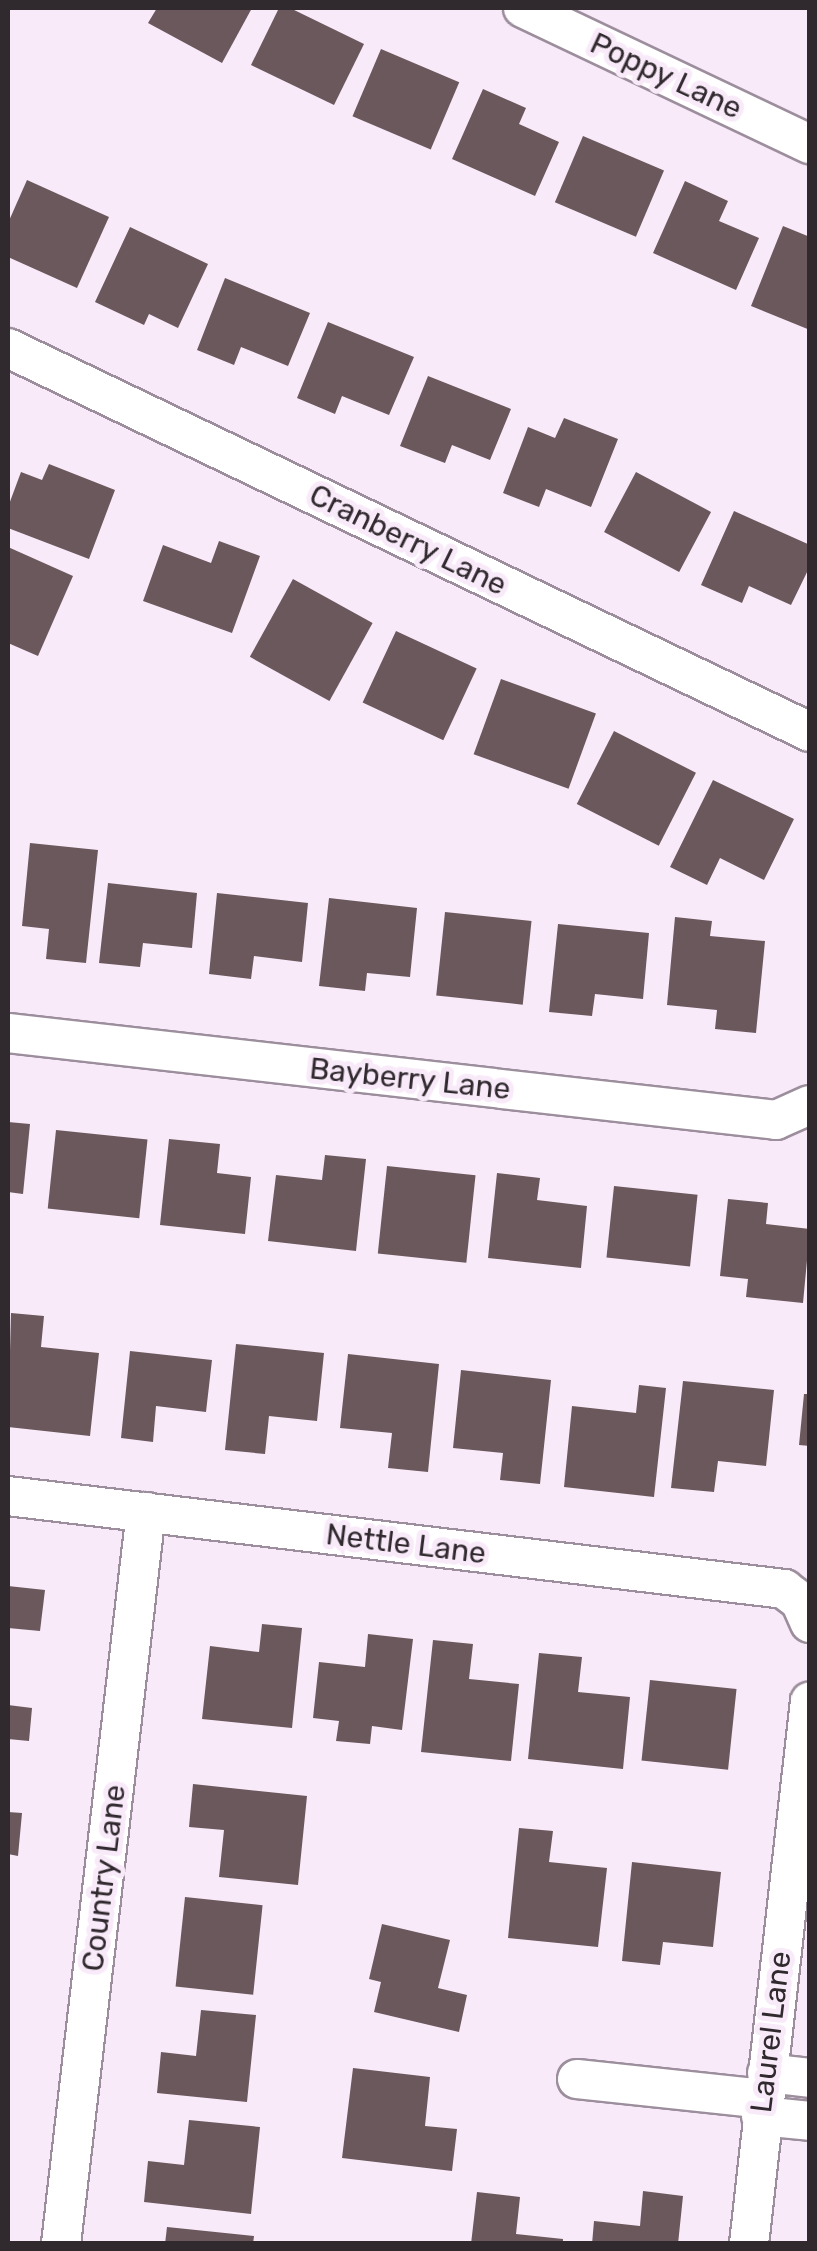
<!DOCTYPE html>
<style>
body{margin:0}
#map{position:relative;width:817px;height:2251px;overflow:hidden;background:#f9eaf9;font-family:Rubik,sans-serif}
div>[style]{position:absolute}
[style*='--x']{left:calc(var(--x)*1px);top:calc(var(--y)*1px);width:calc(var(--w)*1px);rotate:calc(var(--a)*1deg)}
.building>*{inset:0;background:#6b585d;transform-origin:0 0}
.roads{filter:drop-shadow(2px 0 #9c8e9c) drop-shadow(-2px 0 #9c8e9c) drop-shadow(0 2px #9c8e9c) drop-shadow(0 -2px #9c8e9c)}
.minor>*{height:38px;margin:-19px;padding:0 19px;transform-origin:19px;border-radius:19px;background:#fff}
span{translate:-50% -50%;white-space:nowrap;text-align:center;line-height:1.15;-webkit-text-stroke:10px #f9eaf9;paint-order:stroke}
.street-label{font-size:30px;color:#302a2f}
.frame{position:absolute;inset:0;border:10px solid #302a2f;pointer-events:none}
</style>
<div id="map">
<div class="building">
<div style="clip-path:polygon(157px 8px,252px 8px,222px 63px,148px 23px)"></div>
<div style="clip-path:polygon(279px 8px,290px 8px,364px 44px,334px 105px,251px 65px)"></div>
<div style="left:381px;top:49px;width:85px;height:73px;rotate:23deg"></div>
<div style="clip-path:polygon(483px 89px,526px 108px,519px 124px,559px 142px,535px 196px,452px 159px)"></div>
<div style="left:583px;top:136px;width:88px;height:72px;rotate:23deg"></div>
<div style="clip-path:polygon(27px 180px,109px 217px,77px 288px,8px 257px,8px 223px)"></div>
<div style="clip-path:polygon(685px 181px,728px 201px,719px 221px,759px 238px,736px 290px,653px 253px)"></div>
<div style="clip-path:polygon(783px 226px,810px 237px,810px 330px,751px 306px)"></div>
<div style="clip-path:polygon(130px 227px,208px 264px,178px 328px,149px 314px,144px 325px,95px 302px)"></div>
<div style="clip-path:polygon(225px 278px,310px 313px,288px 366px,241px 347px,234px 365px,197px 350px)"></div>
<div style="clip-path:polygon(328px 322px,414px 357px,389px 415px,342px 396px,335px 414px,297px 398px)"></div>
<div style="clip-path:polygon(428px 376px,511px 409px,490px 460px,452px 445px,445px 463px,400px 446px)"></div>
<div style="clip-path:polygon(564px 418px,618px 439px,591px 507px,546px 489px,539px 507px,503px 493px,528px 427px,555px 438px)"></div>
<div style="clip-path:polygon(49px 464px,115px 490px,89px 559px,8px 528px,8px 507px,21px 472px,42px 480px)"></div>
<div style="left:636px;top:472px;width:85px;height:68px;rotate:28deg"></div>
<div style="clip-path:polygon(734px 511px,810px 545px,810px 566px,791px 605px,749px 586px,742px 603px,701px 585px)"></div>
<div style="clip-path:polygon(219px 541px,260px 556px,232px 633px,143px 601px,163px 545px,211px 563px)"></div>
<div style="clip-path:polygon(8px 547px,73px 576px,38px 656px,8px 643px)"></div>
<div style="left:293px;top:579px;width:91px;height:89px;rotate:29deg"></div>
<div style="left:396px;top:631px;width:89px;height:79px;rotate:25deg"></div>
<div style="left:501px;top:679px;width:101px;height:80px;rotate:20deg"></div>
<div style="left:614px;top:731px;width:92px;height:82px;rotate:27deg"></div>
<div style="clip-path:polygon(713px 780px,794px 819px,764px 880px,720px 858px,707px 885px,670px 867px)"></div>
<div style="clip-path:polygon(30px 843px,98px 850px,86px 963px,46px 959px,49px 929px,22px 926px)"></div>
<div style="clip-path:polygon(108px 883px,197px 893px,192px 948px,143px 943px,140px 967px,99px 963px)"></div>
<div style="clip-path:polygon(217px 893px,308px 903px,302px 962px,254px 956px,251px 979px,209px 974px)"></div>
<div style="clip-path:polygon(329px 898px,417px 908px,410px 977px,367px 973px,365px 991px,319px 986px)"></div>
<div style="left:445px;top:912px;width:87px;height:84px;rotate:6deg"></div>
<div style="clip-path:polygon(675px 917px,712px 921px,710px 936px,765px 941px,756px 1033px,715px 1029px,717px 1010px,667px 1005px)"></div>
<div style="clip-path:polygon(558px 924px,649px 933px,643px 999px,595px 994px,592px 1016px,549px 1012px)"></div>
<div style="clip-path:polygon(8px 1122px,30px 1124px,23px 1194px,8px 1192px)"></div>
<div style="left:56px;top:1130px;width:92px;height:79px;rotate:6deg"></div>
<div style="clip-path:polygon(169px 1139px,220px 1144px,217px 1173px,251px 1177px,245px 1234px,160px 1225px)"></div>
<div style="clip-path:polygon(325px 1155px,366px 1159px,356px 1251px,268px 1241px,276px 1175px,322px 1180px)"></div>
<div style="left:387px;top:1166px;width:89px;height:88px;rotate:6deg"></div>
<div style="clip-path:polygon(497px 1173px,540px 1178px,537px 1200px,587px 1206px,581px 1268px,488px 1258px)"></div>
<div style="left:614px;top:1186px;width:84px;height:72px;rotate:6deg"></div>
<div style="clip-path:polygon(728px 1199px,768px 1203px,766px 1224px,810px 1229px,803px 1303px,746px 1297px,748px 1279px,720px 1276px)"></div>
<div style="clip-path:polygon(11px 1313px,44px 1316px,41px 1347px,99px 1353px,90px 1436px,8px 1427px)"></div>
<div style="clip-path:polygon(236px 1344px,324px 1353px,317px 1421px,269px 1416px,265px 1454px,225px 1450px)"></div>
<div style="clip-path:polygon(130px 1351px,212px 1360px,206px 1412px,156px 1406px,153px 1442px,121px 1438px)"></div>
<div style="clip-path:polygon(348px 1354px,439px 1364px,428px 1472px,388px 1468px,392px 1433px,340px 1428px)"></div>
<div style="clip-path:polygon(461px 1370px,551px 1380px,540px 1484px,500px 1480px,503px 1453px,453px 1448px)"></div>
<div style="clip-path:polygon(683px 1381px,774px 1390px,766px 1466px,718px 1461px,714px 1492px,671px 1488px)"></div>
<div style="clip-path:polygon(639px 1385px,666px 1388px,654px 1497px,564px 1487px,572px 1406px,636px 1413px)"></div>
<div style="clip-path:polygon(804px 1394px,810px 1394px,810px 1446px,799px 1445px)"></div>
<div style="clip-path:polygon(8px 1586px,45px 1590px,40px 1631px,8px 1628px)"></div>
<div style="clip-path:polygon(262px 1624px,302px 1628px,292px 1728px,202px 1719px,210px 1646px,259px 1652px)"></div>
<div style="clip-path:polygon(368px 1634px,413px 1639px,402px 1730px,372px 1726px,370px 1744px,336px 1741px,339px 1721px,313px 1718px,319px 1662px,365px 1667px)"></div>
<div style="clip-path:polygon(433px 1640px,473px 1644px,469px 1679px,519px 1684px,511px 1761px,421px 1752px)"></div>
<div style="clip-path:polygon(539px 1653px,582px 1657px,578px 1692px,630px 1697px,623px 1769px,528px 1759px)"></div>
<div style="left:650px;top:1680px;width:87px;height:81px;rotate:6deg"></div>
<div style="clip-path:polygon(8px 1705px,32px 1708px,29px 1741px,8px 1739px)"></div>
<div style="clip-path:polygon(193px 1784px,307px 1796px,298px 1885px,219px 1877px,224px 1830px,189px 1827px)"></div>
<div style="clip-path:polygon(8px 1812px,22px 1813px,18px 1856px,8px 1854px)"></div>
<div style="clip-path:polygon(519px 1828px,553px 1831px,549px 1862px,607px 1868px,598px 1947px,508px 1938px)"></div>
<div style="clip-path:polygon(632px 1862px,721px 1872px,713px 1947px,663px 1942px,660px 1965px,622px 1961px)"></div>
<div style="left:185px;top:1897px;width:78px;height:90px;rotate:6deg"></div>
<div style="clip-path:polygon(382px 1924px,450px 1940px,438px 1988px,467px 1995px,459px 2032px,374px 2012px,381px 1982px,369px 1979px)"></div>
<div style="clip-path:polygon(201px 2010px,256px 2015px,247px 2102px,157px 2093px,161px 2052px,196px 2056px)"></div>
<div style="clip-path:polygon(353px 2068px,430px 2077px,425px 2126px,457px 2129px,452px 2171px,342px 2158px)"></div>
<div style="clip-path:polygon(189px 2120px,260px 2127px,251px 2214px,144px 2202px,148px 2161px,184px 2165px)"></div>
<div style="clip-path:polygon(643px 2191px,683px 2196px,678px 2244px,592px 2244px,594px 2221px,640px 2226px)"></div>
<div style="clip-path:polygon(477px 2192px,520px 2197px,516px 2234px,563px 2239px,563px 2244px,471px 2244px)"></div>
<div style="clip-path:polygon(167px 2227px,254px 2236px,253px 2244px,165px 2244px)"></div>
</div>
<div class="roads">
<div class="minor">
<div style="--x:523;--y:8;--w:318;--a:25.4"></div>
<div style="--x:8;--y:348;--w:889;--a:25.59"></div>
<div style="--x:8;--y:1033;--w:773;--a:6.46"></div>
<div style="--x:776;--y:1120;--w:37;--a:-24"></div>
<div style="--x:8;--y:1496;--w:782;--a:6.83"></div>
<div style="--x:784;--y:1589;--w:20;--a:37"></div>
<div style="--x:800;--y:1601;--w:24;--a:66"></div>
<div style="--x:767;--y:2073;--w:43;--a:6.6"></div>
<div style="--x:577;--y:2079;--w:187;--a:6.1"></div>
<div style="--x:761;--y:2116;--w:49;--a:5.8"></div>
<div style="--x:61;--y:2244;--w:737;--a:-83.38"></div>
<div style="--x:749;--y:2244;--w:546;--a:-83.59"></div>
</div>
</div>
<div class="street-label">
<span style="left:666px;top:76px;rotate:25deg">Poppy Lane</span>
<span style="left:408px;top:540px;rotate:26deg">Cranberry Lane</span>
<span style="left:410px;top:1079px;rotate:6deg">Bayberry Lane</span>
<span style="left:406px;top:1544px;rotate:7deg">Nettle Lane</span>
<span style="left:104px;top:1878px;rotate:-83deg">Country Lane</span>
<span style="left:771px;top:2032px;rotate:-83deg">Laurel Lane</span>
</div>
<div class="frame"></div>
</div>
